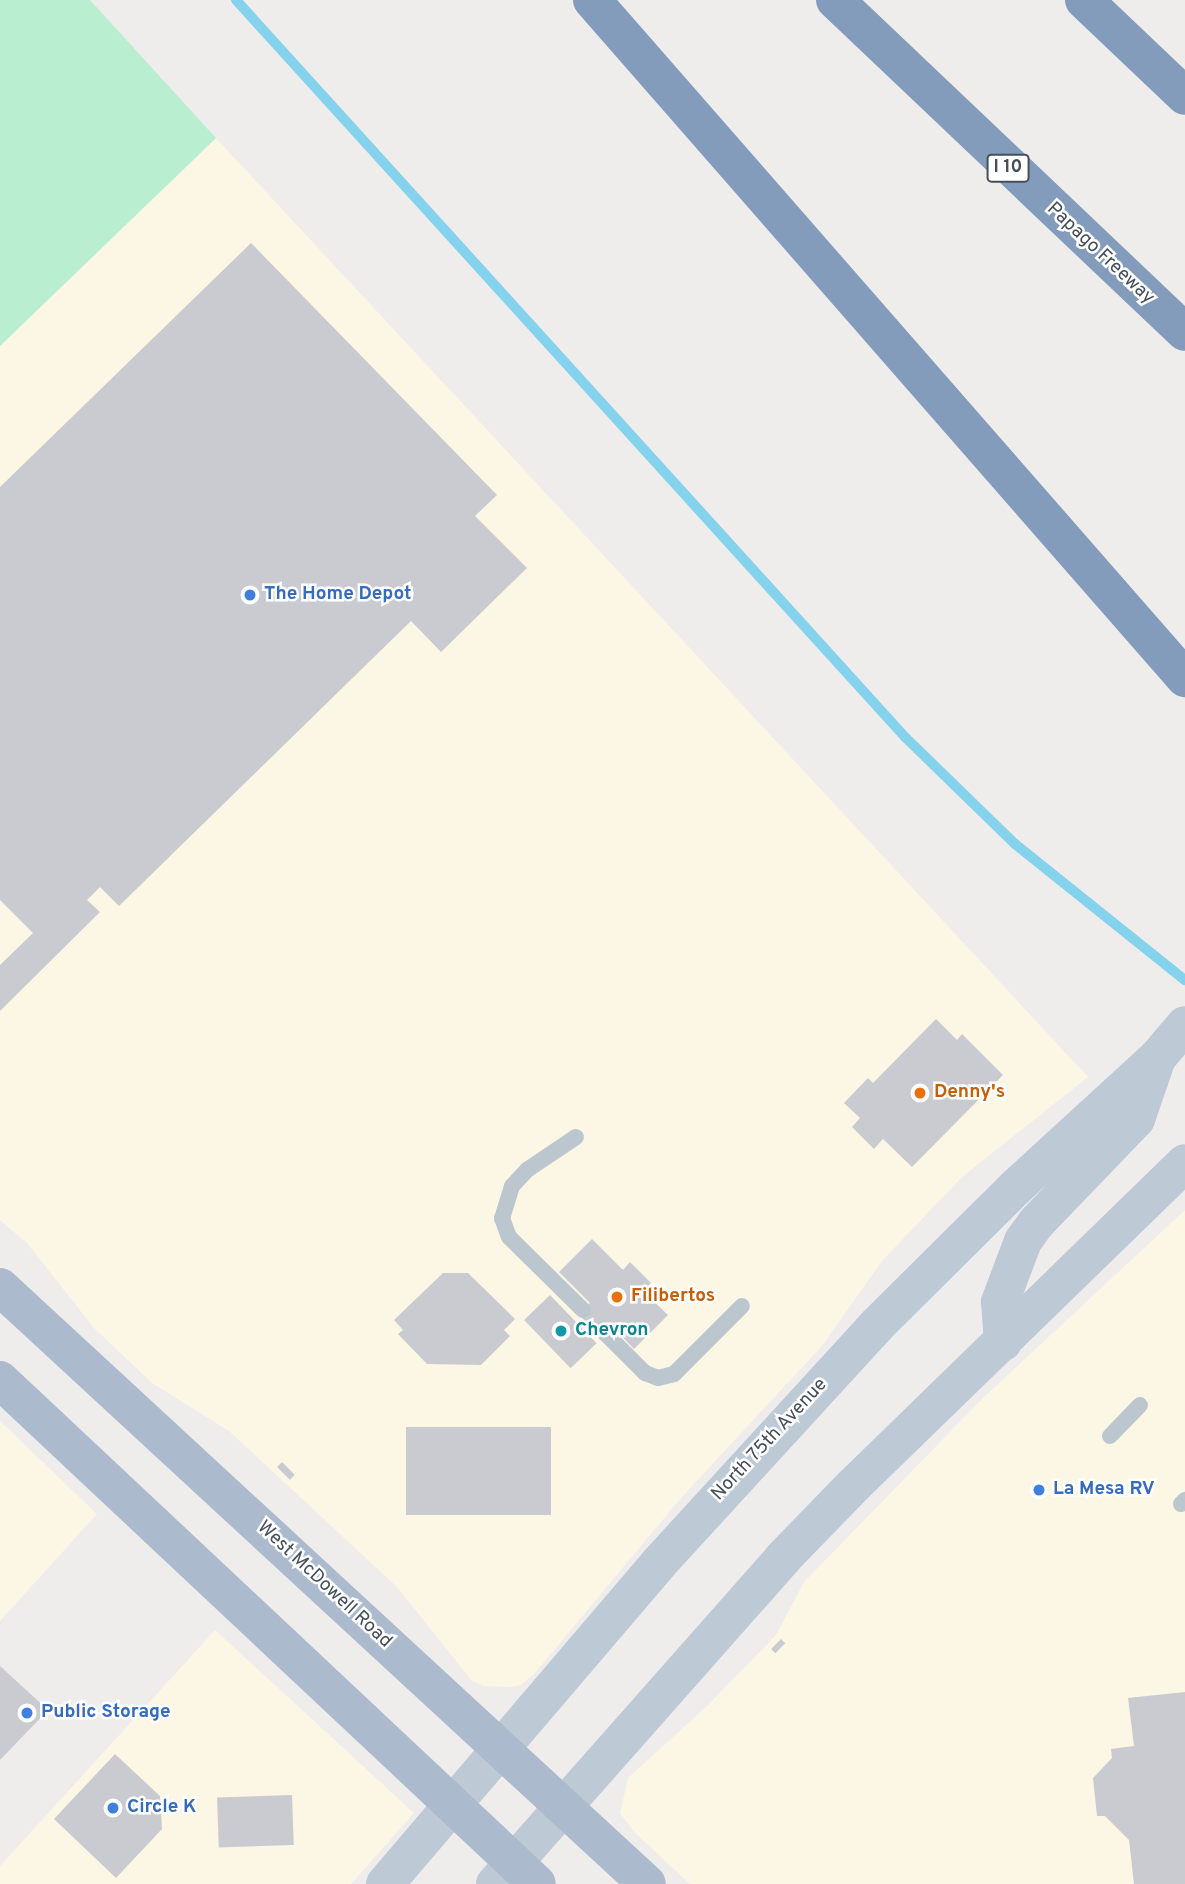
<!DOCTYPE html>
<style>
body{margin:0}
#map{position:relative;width:1185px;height:1884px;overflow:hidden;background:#efecec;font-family:Overpass,sans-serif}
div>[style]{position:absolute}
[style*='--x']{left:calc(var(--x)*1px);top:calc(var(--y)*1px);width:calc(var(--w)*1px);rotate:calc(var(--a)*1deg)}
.commercial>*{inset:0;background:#fcf6e4}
.green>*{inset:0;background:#b9efd0}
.stream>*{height:10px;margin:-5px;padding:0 5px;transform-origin:5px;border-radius:5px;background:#85d2ec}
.building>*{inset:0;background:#c9cbd1;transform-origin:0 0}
.lane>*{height:16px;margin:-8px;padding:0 8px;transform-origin:8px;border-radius:8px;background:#bcc6cf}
.secondary>*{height:38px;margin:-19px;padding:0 19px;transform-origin:19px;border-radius:19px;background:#bec9d6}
.primary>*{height:38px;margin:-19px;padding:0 19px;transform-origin:19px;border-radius:19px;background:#abbacc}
.highway>*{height:38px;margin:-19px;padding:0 19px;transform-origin:19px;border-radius:19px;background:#839cbc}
.dots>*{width:19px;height:19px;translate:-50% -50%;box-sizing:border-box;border:4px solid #fff;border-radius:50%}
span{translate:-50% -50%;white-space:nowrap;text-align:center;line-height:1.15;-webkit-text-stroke:5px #fff;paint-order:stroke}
.shield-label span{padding:2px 5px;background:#fff;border:2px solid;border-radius:5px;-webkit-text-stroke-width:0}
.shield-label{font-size:18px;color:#444f5a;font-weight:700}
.street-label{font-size:19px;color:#444f5a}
.shop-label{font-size:19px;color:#366cbe;font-weight:700}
.left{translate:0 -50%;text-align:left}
.food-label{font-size:19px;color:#c56008;font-weight:700}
.culture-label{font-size:19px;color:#0d838f;font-weight:700}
</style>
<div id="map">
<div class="commercial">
<div style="clip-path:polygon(216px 138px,1088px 1077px,962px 1177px,882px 1261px,822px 1346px,681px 1498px,535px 1673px,521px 1685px,510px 1687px,484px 1686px,472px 1681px,397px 1587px,229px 1431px,152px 1383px,94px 1328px,27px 1243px,0 1220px,0 346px)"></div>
<div style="clip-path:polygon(1185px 1210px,1185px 1884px,690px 1884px,634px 1832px,620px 1813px,628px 1778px,707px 1706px,776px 1635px,804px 1582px,983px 1398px)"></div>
<div style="clip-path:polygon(0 1421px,97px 1514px,0 1621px)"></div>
<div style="clip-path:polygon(215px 1630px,414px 1813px,351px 1884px,0 1884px,0 1866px)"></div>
</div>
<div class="green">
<div style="clip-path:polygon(0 0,90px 0,216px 138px,0 346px)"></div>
</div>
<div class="stream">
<div style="--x:236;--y:0;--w:995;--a:47.77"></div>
<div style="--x:905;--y:737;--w:153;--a:44.2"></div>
<div style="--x:1015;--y:844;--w:218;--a:38.7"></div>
</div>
<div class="building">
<div style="clip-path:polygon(251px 243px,497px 495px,475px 516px,527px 568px,441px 652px,411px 621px,119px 906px,100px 887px,87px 900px,100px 912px,0 1011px,0 965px,33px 933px,0 900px,0 487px)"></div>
<div style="clip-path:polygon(936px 1019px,957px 1040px,962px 1034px,1003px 1075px,912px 1167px,883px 1139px,874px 1149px,852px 1127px,860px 1118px,844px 1103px,868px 1078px,873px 1083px)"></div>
<div style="clip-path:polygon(592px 1239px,623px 1270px,630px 1262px,651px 1283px,643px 1291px,668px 1315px,634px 1349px,609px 1323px,598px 1334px,579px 1315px,590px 1303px,559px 1272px)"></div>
<div style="clip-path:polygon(443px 1273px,468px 1273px,515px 1319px,504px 1330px,510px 1336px,481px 1365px,427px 1364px,398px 1334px,403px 1330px,394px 1320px)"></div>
<div style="left:550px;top:1295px;width:67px;height:36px;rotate:46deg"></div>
<div style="left:406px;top:1427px;width:145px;height:88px"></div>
<div style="left:282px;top:1462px;width:18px;height:7px;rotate:45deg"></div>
<div style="left:781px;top:1639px;width:6px;height:14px;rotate:45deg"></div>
<div style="clip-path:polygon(0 1666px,48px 1710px,0 1760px)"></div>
<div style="clip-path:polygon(1185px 1692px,1185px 1884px,1134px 1884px,1129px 1840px,1105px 1816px,1097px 1816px,1093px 1778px,1112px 1758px,1111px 1749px,1134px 1746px,1128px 1698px)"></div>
<div style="clip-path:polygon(115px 1754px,160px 1796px,162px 1829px,116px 1878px,54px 1819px)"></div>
<div style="left:292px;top:1795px;width:50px;height:75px;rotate:88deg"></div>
</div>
<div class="lane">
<div style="--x:576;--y:1137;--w:59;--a:146"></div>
<div style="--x:527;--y:1170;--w:22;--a:133"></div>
<div style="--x:512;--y:1186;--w:34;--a:107"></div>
<div style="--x:502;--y:1218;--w:20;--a:70"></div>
<div style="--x:509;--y:1237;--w:104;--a:44.6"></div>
<div style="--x:602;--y:1330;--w:61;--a:45"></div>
<div style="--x:645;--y:1373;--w:14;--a:21"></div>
<div style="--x:658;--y:1378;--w:16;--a:-14"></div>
<div style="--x:674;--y:1374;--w:96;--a:-45"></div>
<div style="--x:1110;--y:1436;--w:43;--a:-45.9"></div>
<div style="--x:1181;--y:1504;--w:6;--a:-45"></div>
</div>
<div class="secondary">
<div style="--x:1003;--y:1342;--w:40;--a:-94.3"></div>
<div style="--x:1000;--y:1302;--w:65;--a:-69.3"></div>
<div style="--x:1023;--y:1241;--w:22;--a:-54"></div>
<div style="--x:1036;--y:1223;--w:144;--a:-46.1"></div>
<div style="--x:1136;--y:1119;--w:61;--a:-71"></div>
<div style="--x:385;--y:1884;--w:422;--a:-49.5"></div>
<div style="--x:659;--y:1563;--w:323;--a:-47.5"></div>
<div style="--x:877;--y:1325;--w:196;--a:-44.8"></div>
<div style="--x:1016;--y:1187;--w:191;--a:-42.5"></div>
<div style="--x:1157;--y:1058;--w:43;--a:-49.7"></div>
<div style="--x:495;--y:1884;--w:435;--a:-48.5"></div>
<div style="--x:783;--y:1558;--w:100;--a:-45.8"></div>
<div style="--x:853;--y:1486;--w:463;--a:-44.2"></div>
</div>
<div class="primary">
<div style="--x:0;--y:1287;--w:880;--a:42.7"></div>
<div style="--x:0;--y:1380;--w:736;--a:43.18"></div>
</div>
<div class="highway">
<div style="--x:592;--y:0;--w:901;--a:48.83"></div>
<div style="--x:835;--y:0;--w:482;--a:43.5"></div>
<div style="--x:1084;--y:0;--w:139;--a:43.5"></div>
</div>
<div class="dots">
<div style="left:250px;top:595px;background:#3f7fe0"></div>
<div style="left:920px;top:1093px;background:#e8710a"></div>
<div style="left:617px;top:1297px;background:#e8710a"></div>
<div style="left:561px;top:1331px;background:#0f9aa8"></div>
<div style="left:1039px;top:1490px;background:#3f7fe0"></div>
<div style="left:27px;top:1713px;background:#3f7fe0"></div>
<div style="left:113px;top:1808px;background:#3f7fe0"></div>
</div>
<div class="shield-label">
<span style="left:1008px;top:168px">I 10</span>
</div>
<div class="street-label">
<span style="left:1100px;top:254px;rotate:43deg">Papago Freeway</span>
<span style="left:770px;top:1440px;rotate:-47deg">North 75th Avenue</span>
<span style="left:324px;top:1585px;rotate:43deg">West McDowell Road</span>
</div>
<div class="shop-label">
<span class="left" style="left:264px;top:595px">The Home Depot</span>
<span class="left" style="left:1053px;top:1490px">La Mesa RV</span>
<span class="left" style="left:41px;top:1713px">Public Storage</span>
<span class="left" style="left:127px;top:1808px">Circle K</span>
</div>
<div class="food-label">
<span class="left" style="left:934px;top:1093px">Denny's</span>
<span class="left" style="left:631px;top:1297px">Filibertos</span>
</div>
<div class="culture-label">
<span class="left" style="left:575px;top:1331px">Chevron</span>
</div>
</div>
